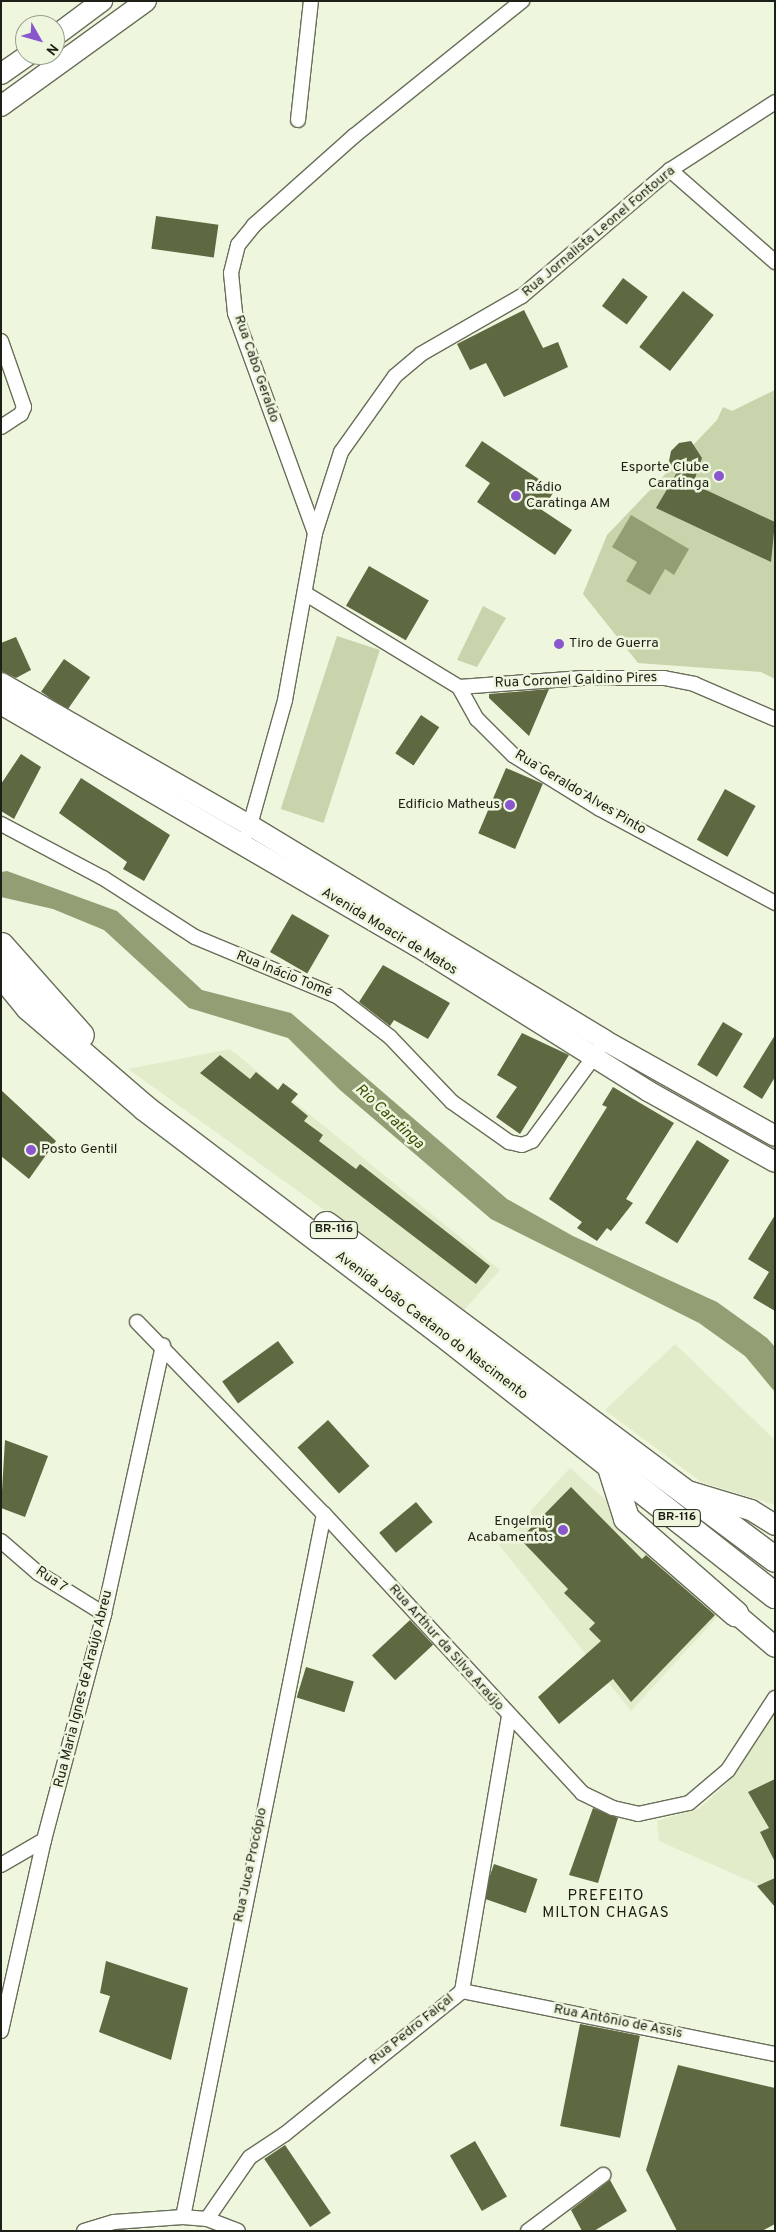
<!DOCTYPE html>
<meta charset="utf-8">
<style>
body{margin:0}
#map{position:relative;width:776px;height:2232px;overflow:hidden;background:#eef6dd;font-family:Overpass,sans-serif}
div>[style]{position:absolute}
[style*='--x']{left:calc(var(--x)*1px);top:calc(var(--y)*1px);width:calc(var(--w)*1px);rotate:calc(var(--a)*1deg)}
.built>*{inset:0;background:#e2eccb}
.green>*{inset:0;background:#c8d4ac;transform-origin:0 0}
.water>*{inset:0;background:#929e74}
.building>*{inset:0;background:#5e6942;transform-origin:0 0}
.roads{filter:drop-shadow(1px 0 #686e58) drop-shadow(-1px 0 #686e58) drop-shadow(0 1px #686e58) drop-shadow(0 -1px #686e58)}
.street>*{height:14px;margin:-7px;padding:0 7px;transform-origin:7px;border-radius:7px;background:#fff}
.secondary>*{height:20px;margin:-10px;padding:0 10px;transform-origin:10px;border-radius:10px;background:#fff}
.highway>*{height:25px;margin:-12.5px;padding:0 12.5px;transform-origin:12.5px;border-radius:12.5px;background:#fff}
.dots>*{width:14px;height:14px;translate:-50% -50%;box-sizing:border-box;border:2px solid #eef6dd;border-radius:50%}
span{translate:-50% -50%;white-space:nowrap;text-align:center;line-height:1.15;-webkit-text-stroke:5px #eef6dd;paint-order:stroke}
.shield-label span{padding:1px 4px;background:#eef6dd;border:1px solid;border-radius:4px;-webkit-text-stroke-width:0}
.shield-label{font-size:12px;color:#1d2017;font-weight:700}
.street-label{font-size:14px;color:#1d2017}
.poi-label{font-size:14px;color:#1d2017}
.right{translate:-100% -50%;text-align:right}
.left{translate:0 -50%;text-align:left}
.water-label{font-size:15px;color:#3c4a02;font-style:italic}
.neighbourhood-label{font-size:15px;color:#1d2017;letter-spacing:1px}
.frame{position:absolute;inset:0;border:2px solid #1d2017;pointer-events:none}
.north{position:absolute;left:15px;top:15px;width:50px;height:50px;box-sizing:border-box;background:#eef6dd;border:1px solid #9aa08e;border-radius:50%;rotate:128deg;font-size:14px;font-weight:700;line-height:20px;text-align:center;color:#1d2017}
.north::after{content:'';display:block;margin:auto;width:18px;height:22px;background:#8a56ce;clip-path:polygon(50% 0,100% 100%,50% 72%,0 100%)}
</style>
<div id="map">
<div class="built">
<div style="clip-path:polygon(230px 1049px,500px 1270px,464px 1310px,128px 1069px)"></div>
<div style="clip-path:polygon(675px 1344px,775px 1440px,775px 1505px,701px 1482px,605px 1410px)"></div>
<div style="clip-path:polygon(570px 1468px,726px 1607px,631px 1711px,499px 1545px)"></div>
<div style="clip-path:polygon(775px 1712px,775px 1892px,659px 1841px,657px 1821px,700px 1808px,724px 1786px)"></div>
</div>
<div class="green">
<div style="clip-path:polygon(775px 390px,775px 679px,761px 672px,638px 663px,583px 594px,607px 535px,717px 420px,723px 407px,732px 411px)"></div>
<div style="clip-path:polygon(483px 606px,506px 618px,477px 667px,457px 660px)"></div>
<div style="left:337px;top:636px;width:45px;height:182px;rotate:18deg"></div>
</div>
<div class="water">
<div style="clip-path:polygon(631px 515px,689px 549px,674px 575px,665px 569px,650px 595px,626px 581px,637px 562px,612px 547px)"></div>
<div style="clip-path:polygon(7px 871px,117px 911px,202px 990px,291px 1013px,507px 1199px,573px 1236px,717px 1302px,767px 1338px,775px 1347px,775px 1392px,745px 1356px,699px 1323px,491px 1219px,340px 1090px,288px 1038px,189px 1008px,104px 930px,53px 909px,1px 897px,1px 872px)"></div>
</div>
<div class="building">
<div style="left:156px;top:216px;width:63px;height:33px;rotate:8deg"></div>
<div style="left:623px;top:278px;width:31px;height:35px;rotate:37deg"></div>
<div style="left:683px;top:291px;width:39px;height:71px;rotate:38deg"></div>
<div style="clip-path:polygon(524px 310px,543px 348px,558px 342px,568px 367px,504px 397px,486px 363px,470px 370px,457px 344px)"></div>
<div style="clip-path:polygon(482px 441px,555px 490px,542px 510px,572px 530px,555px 555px,477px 502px,490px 483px,465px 466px)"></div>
<div style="clip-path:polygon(691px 441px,702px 458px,693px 484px,775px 522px,771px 562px,656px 508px,676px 474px,669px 461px,671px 451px,679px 443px)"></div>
<div style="left:369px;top:566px;width:69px;height:46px;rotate:30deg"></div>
<div style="clip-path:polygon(16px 637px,31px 670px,16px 678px,1px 671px,1px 643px)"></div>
<div style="left:64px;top:659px;width:32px;height:40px;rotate:35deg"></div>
<div style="clip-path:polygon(549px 689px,529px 736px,489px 698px,489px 694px)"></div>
<div style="left:421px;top:715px;width:22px;height:46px;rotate:34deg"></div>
<div style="clip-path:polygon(21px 754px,41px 767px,14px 819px,1px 811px,1px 784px)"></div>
<div style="left:506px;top:768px;width:40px;height:71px;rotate:23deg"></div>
<div style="clip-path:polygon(81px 778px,170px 835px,144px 881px,123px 869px,127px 862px,59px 813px)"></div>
<div style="left:725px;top:789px;width:35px;height:58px;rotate:29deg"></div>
<div style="left:292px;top:914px;width:43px;height:44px;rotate:30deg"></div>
<div style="clip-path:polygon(383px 965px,450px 1003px,428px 1039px,394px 1020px,390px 1026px,359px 1002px)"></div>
<div style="left:723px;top:1022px;width:23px;height:50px;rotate:31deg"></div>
<div style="clip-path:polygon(522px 1033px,569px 1055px,520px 1134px,496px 1117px,517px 1087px,497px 1075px)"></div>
<div style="clip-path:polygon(775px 1035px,775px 1077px,762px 1099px,743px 1087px)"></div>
<div style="clip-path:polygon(220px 1055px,250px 1079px,256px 1072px,278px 1090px,283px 1083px,298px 1094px,291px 1102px,308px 1116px,304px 1121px,323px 1135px,319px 1141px,356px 1169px,360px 1164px,490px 1266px,476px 1284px,200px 1073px)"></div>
<div style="clip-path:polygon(613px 1087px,674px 1123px,626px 1199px,633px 1203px,611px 1231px,607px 1228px,597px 1241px,577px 1228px,582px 1222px,549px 1199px,607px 1107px,602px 1105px)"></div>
<div style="clip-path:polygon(1px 1090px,56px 1141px,29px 1179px,1px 1156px)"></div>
<div style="left:697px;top:1140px;width:38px;height:98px;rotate:32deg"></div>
<div style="clip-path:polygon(775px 1215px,775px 1311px,753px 1298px,769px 1272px,748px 1259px)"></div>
<div style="left:278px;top:1341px;width:27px;height:69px;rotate:54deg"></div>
<div style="left:328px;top:1420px;width:62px;height:41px;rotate:48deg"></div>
<div style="clip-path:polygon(5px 1440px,48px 1456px,25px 1517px,1px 1508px)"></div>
<div style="clip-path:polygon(571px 1487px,642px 1559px,646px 1555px,715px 1615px,631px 1702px,613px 1679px,559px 1724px,538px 1697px,601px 1641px,589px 1629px,595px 1623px,564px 1593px,568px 1589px,520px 1539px)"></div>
<div style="left:416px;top:1502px;width:26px;height:48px;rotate:50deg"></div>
<div style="left:410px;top:1620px;width:34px;height:52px;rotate:47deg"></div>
<div style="left:306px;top:1667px;width:50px;height:32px;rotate:17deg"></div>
<div style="clip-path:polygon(775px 1779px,775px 1862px,760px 1832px,769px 1828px,748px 1792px)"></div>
<div style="clip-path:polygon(593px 1808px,618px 1818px,598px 1883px,569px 1875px)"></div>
<div style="left:494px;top:1864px;width:46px;height:36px;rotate:19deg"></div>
<div style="clip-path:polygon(775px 1878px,775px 1907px,757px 1886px)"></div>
<div style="clip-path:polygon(106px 1961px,188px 1988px,171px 2060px,99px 2032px,110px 1996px,100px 1993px)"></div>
<div style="left:580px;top:2024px;width:61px;height:104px;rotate:11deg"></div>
<div style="clip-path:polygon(678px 2065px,775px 2088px,775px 2224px,762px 2231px,677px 2231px,646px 2170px)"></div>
<div style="left:475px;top:2141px;width:64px;height:29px;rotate:60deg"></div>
<div style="left:285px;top:2145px;width:82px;height:25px;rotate:56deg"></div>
<div style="clip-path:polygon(610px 2180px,627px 2211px,594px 2231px,582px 2231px,571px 2210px)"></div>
</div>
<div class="roads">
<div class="street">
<div style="--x:298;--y:120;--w:120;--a:-83.8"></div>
<div style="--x:670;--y:170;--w:140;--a:41.2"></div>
<div style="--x:1;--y:341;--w:70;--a:70.8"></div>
<div style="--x:24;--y:407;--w:8;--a:113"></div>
<div style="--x:21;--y:414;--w:24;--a:147"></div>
<div style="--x:315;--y:533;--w:85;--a:-72.2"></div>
<div style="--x:341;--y:452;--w:93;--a:-54.6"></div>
<div style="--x:395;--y:376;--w:34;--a:-40"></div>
<div style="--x:421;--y:354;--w:116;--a:-29.9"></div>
<div style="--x:522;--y:296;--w:194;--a:-40.4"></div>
<div style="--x:670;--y:170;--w:125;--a:-32.9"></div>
<div style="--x:306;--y:594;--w:179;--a:31.3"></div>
<div style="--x:459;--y:687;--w:37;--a:61"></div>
<div style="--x:477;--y:719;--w:51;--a:45"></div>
<div style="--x:513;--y:755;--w:102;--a:31.8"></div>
<div style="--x:600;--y:809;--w:199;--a:28.2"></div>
<div style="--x:459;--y:687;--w:124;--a:-4.2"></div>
<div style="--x:583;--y:678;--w:81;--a:0"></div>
<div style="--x:664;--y:678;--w:31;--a:11"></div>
<div style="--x:694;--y:684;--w:88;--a:23.4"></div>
<div style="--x:1;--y:824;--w:115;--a:27.9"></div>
<div style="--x:103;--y:878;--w:109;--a:32.7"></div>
<div style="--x:195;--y:937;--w:154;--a:22.6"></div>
<div style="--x:337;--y:996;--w:67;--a:37.7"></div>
<div style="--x:390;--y:1037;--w:90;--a:46.4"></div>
<div style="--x:452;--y:1102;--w:70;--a:35.1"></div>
<div style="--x:509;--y:1142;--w:13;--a:13"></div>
<div style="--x:522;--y:1145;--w:11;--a:-22"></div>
<div style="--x:532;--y:1141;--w:112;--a:-53.7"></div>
<div style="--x:248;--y:832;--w:137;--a:-74.3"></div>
<div style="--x:285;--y:700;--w:170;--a:-79.8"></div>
<div style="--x:315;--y:533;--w:234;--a:-110"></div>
<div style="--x:235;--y:313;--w:40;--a:-95.7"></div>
<div style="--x:231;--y:273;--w:29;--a:-76"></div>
<div style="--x:238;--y:245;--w:26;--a:-51"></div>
<div style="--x:254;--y:225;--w:134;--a:-41.7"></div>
<div style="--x:354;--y:136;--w:216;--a:-38.8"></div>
<div style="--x:137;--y:1322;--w:268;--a:45.8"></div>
<div style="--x:324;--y:1514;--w:380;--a:47.2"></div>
<div style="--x:582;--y:1793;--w:34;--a:26"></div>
<div style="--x:613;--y:1808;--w:26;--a:13"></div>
<div style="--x:638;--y:1814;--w:52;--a:-12.2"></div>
<div style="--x:689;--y:1803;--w:51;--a:-40.2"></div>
<div style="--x:728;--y:1770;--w:86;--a:-56.9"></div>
<div style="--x:1;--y:1541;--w:49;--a:40.9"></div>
<div style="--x:38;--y:1573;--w:78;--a:31.8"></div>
<div style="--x:1;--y:1865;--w:50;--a:-30.2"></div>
<div style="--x:462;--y:1991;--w:319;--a:11.4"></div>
<div style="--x:1;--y:2031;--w:196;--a:-77.3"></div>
<div style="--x:44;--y:1840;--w:234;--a:-75.1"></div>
<div style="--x:104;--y:1614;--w:275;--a:-77.6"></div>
<div style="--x:183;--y:2217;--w:717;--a:-78.66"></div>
<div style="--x:207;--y:2219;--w:75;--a:-55.3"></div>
<div style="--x:250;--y:2157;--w:42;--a:-33.3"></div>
<div style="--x:285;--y:2134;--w:228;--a:-38.9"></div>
<div style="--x:462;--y:1991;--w:278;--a:-80.3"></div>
<div style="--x:84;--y:2231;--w:31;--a:-17"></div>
<div style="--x:114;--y:2222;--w:69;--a:-4.1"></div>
<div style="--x:183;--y:2217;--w:24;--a:5"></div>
<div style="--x:207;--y:2219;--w:33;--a:21"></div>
<div style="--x:528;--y:2231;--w:94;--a:-36.7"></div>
</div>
<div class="secondary">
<div style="--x:55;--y:36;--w:59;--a:-36.7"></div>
<div style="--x:1;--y:74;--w:33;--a:-35"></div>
<div style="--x:1;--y:106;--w:179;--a:-35.9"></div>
<div style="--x:1;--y:683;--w:288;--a:29.8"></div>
<div style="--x:251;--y:826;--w:413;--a:31.2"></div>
<div style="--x:604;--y:1040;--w:196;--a:29.3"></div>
<div style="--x:1;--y:704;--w:481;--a:30.2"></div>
<div style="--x:417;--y:946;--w:273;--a:32.1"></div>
<div style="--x:648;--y:1091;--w:145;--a:29.2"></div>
<div style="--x:688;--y:1491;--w:66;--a:16.8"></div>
<div style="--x:751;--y:1510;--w:28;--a:32"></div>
<div style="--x:735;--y:1613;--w:52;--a:40.4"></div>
</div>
<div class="highway">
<div style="--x:1;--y:945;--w:120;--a:48.4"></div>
<div style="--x:1;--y:974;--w:43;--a:50.7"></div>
<div style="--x:28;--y:1007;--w:155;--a:40.8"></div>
<div style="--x:145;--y:1108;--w:369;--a:37.2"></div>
<div style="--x:439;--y:1331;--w:427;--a:38.2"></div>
<div style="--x:326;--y:1224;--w:560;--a:36.73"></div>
<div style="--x:609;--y:1464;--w:57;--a:72.5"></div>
<div style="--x:626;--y:1518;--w:145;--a:41.1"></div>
</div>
</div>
<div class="dots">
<div style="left:719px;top:476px;background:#8a56ce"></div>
<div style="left:516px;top:496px;background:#8a56ce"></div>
<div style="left:559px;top:644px;background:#8a56ce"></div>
<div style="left:510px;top:805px;background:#8a56ce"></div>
<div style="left:31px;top:1150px;background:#8a56ce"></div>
<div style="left:563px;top:1530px;background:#8a56ce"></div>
</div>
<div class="shield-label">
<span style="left:334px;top:1230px">BR-116</span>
<span style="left:677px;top:1518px">BR-116</span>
</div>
<div class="street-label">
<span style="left:599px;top:232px;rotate:-40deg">Rua Jornalista Leonel Fontoura</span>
<span style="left:256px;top:369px;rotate:71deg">Rua Cabo Geraldo</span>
<span style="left:576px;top:681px;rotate:-2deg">Rua Coronel Galdino Pires</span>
<span style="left:580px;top:793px;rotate:31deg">Rua Geraldo Alves Pinto</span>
<span style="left:389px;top:932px;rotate:31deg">Avenida Moacir de Matos</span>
<span style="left:284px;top:975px;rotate:22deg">Rua Inácio Tomé</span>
<span style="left:431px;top:1326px;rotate:37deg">Avenida João Caetano do Nascimento</span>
<span style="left:51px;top:1580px;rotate:34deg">Rua 7</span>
<span style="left:446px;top:1648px;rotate:48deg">Rua Arthur da Silva Araújo</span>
<span style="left:84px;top:1689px;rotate:-76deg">Rua Maria Ignes de Araújo Abreu</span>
<span style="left:251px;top:1865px;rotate:-78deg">Rua Juca Procópio</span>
<span style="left:618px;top:2022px;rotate:11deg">Rua Antônio de Assis</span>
<span style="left:412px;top:2030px;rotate:-39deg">Rua Pedro Faiçal</span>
</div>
<div class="poi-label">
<span class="right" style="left:709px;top:476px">Esporte Clube<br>Caratinga</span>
<span class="left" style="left:526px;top:496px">Rádio<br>Caratinga AM</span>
<span class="left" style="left:569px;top:644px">Tiro de Guerra</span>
<span class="right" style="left:500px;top:805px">Edificio Matheus</span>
<span class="left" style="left:41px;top:1150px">Posto Gentil</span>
<span class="right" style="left:553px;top:1530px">Engelmig<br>Acabamentos</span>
</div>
<div class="water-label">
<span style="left:389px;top:1117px;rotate:43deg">Rio Caratinga</span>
</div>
<div class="neighbourhood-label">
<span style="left:606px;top:1905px">PREFEITO<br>MILTON CHAGAS</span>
</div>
<div class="frame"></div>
<div class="north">N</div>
</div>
